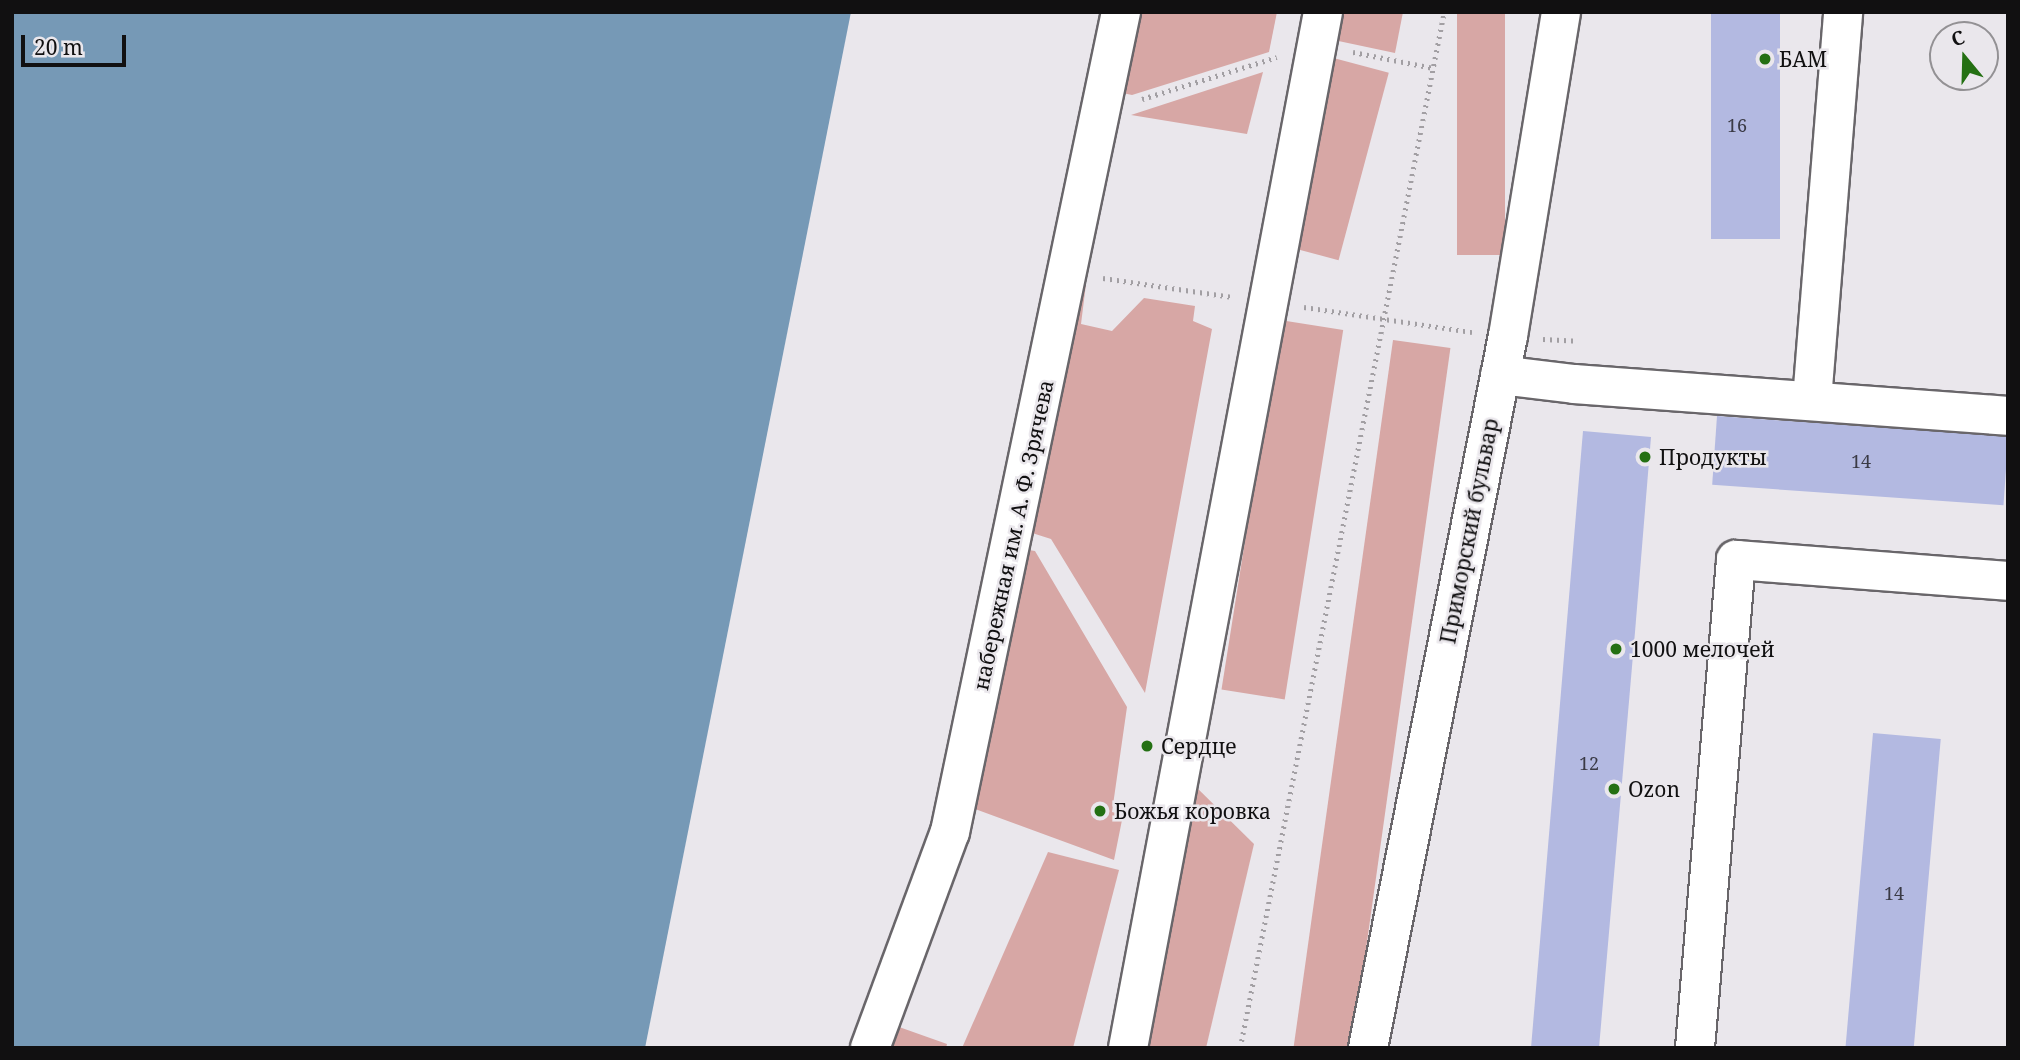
<!DOCTYPE html>
<meta charset="utf-8">
<style>
body{margin:0}
#map{position:relative;width:2020px;height:1060px;overflow:hidden;background:#eae7ec;font-family:"Noto Serif",serif}
div>[style]{position:absolute}
[style*='--x']{left:calc(var(--x)*1px);top:calc(var(--y)*1px);width:calc(var(--w)*1px);rotate:calc(var(--a)*1deg)}
.green>*{inset:0;background:#d7a7a5;transform-origin:0 0}
.water>*{inset:0;background:#7699b6}
.building>*{inset:0;background:#b3b9e1;transform-origin:0 0}
.path>*{height:4.5px;margin-top:-2.25px;transform-origin:0;background:repeating-linear-gradient(90deg,#a29fa3 0 2px,transparent 0 7px)}
.roads{filter:drop-shadow(2px 0 #69666a) drop-shadow(-2px 0 #69666a) drop-shadow(0 2px #69666a) drop-shadow(0 -2px #69666a)}
.minor>*{height:38px;margin:-19px;padding:0 19px;transform-origin:19px;border-radius:19px;background:#fff}
.dots>*{width:19px;height:19px;translate:-50% -50%;box-sizing:border-box;border:4px solid #eae7ec;border-radius:50%}
span{translate:-50% -50%;white-space:nowrap;text-align:center;line-height:1.15;-webkit-text-stroke:5px #eae7ec;paint-order:stroke}
.number-label{font-size:18px;color:#3a3a45}
.number-label span{-webkit-text-stroke-width:0}
.poi-label{font-size:21px;color:#111011}
.left{translate:0 -50%;text-align:left}
.street-label{font-size:21px;color:#111011}
.frame{position:absolute;inset:0;border:14px solid #111011;pointer-events:none}
.north{position:absolute;left:1929px;top:21px;width:70px;height:70px;box-sizing:border-box;background:#eae7ec;border:2px solid #939194;border-radius:50%;rotate:341deg;font-size:19px;font-weight:700;line-height:28px;text-align:center;color:#111011}
.north::after{content:'';display:block;margin:auto;width:24px;height:32px;background:#247013;clip-path:polygon(50% 0,100% 100%,50% 72%,0 100%)}
.scale{position:absolute;left:21px;top:35px;width:105px;height:32px;box-sizing:border-box;border:4px solid #111011;border-top:0;padding-left:9px;font-size:21px;line-height:24px;white-space:nowrap;color:#111011;-webkit-text-stroke:5px #eae7ec;paint-order:stroke}
</style>
<div id="map">
<div class="green">
<div style="clip-path:polygon(1129px 12px,1277px 12px,1269px 52px,1132px 95px,1113px 91px)"></div>
<div style="clip-path:polygon(1334px 12px,1403px 12px,1395px 53px,1329px 39px)"></div>
<div style="left:1457px;top:12px;width:48px;height:243px"></div>
<div style="left:1326px;top:56px;width:65px;height:194px;rotate:15deg"></div>
<div style="clip-path:polygon(1263px 72px,1247px 134px,1131px 115px)"></div>
<div style="clip-path:polygon(1077px 282px,1086px 284px,1081px 324px,1112px 331px,1144px 298px,1195px 306px,1193px 321px,1212px 329px,1145px 693px,1051px 539px,1029px 532px)"></div>
<div style="left:1280px;top:320px;width:64px;height:374px;rotate:9deg"></div>
<div style="left:1393px;top:340px;width:58px;height:721px;rotate:8deg"></div>
<div style="clip-path:polygon(1010px 547px,1035px 551px,1127px 707px,1112px 812px,1123px 815px,1114px 860px,956px 802px)"></div>
<div style="clip-path:polygon(1192px 783px,1254px 844px,1206px 1048px,1132px 1048px)"></div>
<div style="clip-path:polygon(1048px 852px,1119px 870px,1073px 1048px,962px 1048px)"></div>
<div style="clip-path:polygon(885px 1022px,947px 1044px,946px 1048px,877px 1048px)"></div>
</div>
<div class="water">
<div style="clip-path:polygon(12px 12px,851px 12px,645px 1048px,12px 1048px)"></div>
</div>
<div class="building">
<div style="left:1711px;top:12px;width:69px;height:227px"></div>
<div style="left:1717px;top:416px;width:292px;height:69px;rotate:4deg"></div>
<div style="clip-path:polygon(1583px 431px,1651px 437px,1635px 632px,1599px 1048px,1531px 1048px)"></div>
<div style="left:1873px;top:733px;width:68px;height:316px;rotate:5deg"></div>
</div>
<div class="path">
<div style="--x:1353;--y:52;--w:82;--a:11.3"></div>
<div style="--x:1142;--y:99;--w:141;--a:-17.3"></div>
<div style="--x:1103;--y:278;--w:131;--a:8.3"></div>
<div style="--x:1304;--y:307;--w:170;--a:8.5"></div>
<div style="--x:1543;--y:339;--w:34;--a:3"></div>
<div style="--x:1240;--y:1048;--w:1056;--a:-78.86"></div>
</div>
<div class="roads">
<div class="minor">
<div style="--x:1500;--y:375;--w:75;--a:6.9"></div>
<div style="--x:1574;--y:384;--w:435;--a:4.2"></div>
<div style="--x:1812;--y:400;--w:389;--a:-85.4"></div>
<div style="--x:870;--y:1048;--w:230;--a:-69.7"></div>
<div style="--x:950;--y:832;--w:838;--a:-78.22"></div>
<div style="--x:1128;--y:1048;--w:1054;--a:-79.34"></div>
<div style="--x:1368;--y:1048;--w:726;--a:-78.88"></div>
<div style="--x:1508;--y:336;--w:328;--a:-80.7"></div>
<div style="--x:1695;--y:1048;--w:490;--a:-85.2"></div>
<div style="--x:1736;--y:560;--w:273;--a:4.4"></div>
</div>
</div>
<div class="dots">
<div style="left:1765px;top:59px;background:#247013"></div>
<div style="left:1645px;top:457px;background:#247013"></div>
<div style="left:1616px;top:649px;background:#247013"></div>
<div style="left:1147px;top:746px;background:#247013"></div>
<div style="left:1614px;top:789px;background:#247013"></div>
<div style="left:1100px;top:811px;background:#247013"></div>
</div>
<div class="number-label">
<span style="left:1737px;top:125px">16</span>
<span style="left:1861px;top:461px">14</span>
<span style="left:1589px;top:763px">12</span>
<span style="left:1894px;top:893px">14</span>
</div>
<div class="poi-label">
<span class="left" style="left:1779px;top:59px">БАМ</span>
<span class="left" style="left:1659px;top:457px">Продукты</span>
<span class="left" style="left:1630px;top:649px">1000 мелочей</span>
<span class="left" style="left:1161px;top:746px">Сердце</span>
<span class="left" style="left:1628px;top:789px">Ozon</span>
<span class="left" style="left:1114px;top:811px">Божья коровка</span>
</div>
<div class="street-label">
<span style="left:1469px;top:531px;rotate:-79deg">Приморский бульвар</span>
<span style="left:1013px;top:535px;rotate:-78deg">набережная им. А. Ф. Зрячева</span>
</div>
<div class="frame"></div>
<div class="north">С</div>
<div class="scale">20 m</div>
</div>
